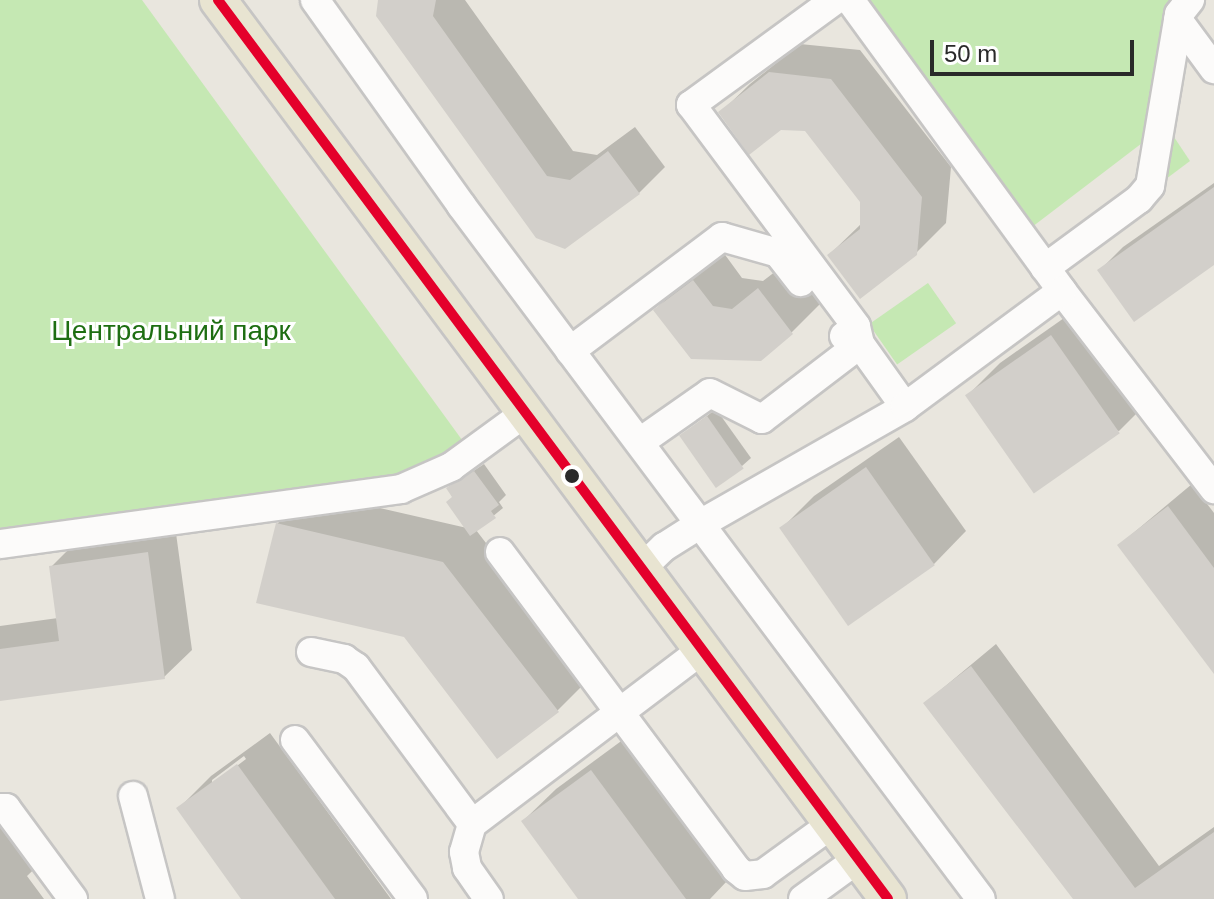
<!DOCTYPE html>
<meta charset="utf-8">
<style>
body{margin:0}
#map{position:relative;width:1214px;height:899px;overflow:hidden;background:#e9e6de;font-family:Arial,sans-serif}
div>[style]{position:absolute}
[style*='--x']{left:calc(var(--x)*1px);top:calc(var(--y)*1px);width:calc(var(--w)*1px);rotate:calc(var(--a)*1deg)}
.green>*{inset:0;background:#c5e8b3;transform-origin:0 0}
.shadow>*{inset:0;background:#0003}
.building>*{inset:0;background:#d2cfca;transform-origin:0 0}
.roads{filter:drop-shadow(2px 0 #c6c5c4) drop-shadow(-2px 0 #c6c5c4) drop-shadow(0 2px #c6c5c4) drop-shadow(0 -2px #c6c5c4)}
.minor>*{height:28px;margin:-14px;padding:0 14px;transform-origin:14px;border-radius:14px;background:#fcfbfa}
.major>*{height:36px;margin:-18px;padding:0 18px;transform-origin:18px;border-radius:18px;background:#e8e4d1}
.bus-1>*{height:10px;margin:-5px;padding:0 5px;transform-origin:5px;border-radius:5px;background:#e4002b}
.dots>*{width:22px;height:22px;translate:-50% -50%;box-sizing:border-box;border:4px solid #fff;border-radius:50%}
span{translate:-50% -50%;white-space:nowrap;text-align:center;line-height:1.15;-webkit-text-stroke:6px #fff;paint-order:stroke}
.park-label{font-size:28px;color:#1e6e12}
.scale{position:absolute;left:930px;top:40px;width:204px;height:36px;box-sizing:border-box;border:4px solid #2a2a2a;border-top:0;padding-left:10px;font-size:24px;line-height:28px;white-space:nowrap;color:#2a2a2a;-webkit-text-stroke:6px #fff;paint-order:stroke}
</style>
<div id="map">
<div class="green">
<div style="clip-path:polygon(0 0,142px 0,465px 444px,422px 471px,0 528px)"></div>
<div style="clip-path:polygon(867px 0,1177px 0,1150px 137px,1032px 227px)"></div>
<div style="clip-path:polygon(1166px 125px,1190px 161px,1162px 182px)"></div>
<div style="left:928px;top:283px;width:49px;height:72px;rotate:55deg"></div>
</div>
<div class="shadow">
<div style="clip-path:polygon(380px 0,465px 0,573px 151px,597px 155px,635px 127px,665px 167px,639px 193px,538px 237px)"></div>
<div style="clip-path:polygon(800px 44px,860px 50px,951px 167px,946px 223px,916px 253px,829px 255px,862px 223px,862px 202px,806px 129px,720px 113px,750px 84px)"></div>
<div style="clip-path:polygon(1214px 183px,1214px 262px,1100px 270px,1123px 247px)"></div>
<div style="clip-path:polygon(723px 252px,742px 278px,763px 281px,789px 261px,820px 304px,791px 333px,655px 310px,684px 281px)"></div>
<div style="clip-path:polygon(1084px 304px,1151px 399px,1119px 431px,967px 396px,1000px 363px)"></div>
<div style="clip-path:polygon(716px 409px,751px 458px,742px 466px,681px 436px)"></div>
<div style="clip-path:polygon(899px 437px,966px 531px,934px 564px,782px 528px,814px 496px)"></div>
<div style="clip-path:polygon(484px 464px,506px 495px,499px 502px,503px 508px,476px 530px,590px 678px,557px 711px,405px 635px,277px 524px,310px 492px,467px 528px,448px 488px)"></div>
<div style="clip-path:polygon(1192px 484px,1214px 513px,1214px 671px,1119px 545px)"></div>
<div style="clip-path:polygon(175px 526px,192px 650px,164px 677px,0 700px,0 626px,58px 618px,51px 567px,78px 540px)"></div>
<div style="clip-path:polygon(996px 644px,1159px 866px,1214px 827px,1214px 899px,1076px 899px,925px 703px)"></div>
<div style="clip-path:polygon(evenodd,270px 733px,391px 899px,244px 899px,178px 809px,211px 776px,270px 733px,244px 756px,246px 759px,212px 785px,212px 780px,244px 756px)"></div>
<div style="clip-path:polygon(624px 739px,728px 880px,710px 899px,581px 899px,523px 821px,556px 789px)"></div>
<div style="clip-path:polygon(0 821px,51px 853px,27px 876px,44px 899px,0 899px)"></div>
</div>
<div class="building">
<div style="clip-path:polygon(378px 0,436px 0,433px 16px,547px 176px,570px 180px,608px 151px,640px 194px,565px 249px,536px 238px,376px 16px)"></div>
<div style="clip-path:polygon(769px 72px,831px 79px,922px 197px,917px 255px,860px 299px,827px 255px,860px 229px,860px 202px,805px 131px,781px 130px,749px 155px,718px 112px)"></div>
<div style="clip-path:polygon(1214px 187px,1214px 265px,1134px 322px,1097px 270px)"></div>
<div style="clip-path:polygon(693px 280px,713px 306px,732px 309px,758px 288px,793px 334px,761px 361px,691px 359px,653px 310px)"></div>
<div style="left:1051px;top:335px;width:120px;height:105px;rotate:55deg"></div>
<div style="left:707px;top:416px;width:64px;height:34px;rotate:55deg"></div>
<div style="left:866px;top:467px;width:120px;height:106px;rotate:55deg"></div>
<div style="clip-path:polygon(474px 471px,499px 505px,491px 511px,496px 518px,470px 536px,446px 502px,452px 497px,446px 488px)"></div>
<div style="clip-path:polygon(1168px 506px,1214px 568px,1214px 674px,1117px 545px)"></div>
<div style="clip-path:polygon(276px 523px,443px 562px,559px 712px,497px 759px,404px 637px,256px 603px)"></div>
<div style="clip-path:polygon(148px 552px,165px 679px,0 701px,0 649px,59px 641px,49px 566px)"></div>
<div style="clip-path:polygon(971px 666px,1135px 888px,1214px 832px,1214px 899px,1073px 899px,923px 703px)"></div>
<div style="clip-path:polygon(237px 764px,335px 899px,241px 899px,176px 808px)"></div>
<div style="clip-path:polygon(591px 770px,686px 899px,578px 899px,521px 821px)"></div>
</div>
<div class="roads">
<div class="minor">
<div style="--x:315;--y:0;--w:252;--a:54.5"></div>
<div style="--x:461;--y:205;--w:867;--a:53.16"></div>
<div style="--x:850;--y:0;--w:360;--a:53.9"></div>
<div style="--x:1062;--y:291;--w:250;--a:52.5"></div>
<div style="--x:1178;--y:20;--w:61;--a:53.7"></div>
<div style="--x:1045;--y:268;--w:117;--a:-36.3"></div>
<div style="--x:1139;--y:199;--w:17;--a:-50"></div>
<div style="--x:1150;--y:186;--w:174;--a:-80.4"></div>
<div style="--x:1179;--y:14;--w:18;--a:-52"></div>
<div style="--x:844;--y:336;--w:18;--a:27"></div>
<div style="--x:860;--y:344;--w:77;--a:54.5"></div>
<div style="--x:570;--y:351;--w:190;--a:-36.9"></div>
<div style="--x:722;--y:237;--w:58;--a:15.9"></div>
<div style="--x:778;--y:253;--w:37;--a:52"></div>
<div style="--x:640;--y:442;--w:85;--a:-35"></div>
<div style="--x:710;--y:393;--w:58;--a:26.6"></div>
<div style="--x:762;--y:419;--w:123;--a:-37.4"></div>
<div style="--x:860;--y:344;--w:18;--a:-103"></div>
<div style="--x:856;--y:326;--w:276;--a:-126.7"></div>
<div style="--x:691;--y:105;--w:178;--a:-36.1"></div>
<div style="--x:0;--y:544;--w:405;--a:-7.8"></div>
<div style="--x:401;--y:489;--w:55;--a:-23.7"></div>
<div style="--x:451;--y:467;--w:92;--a:-36.1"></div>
<div style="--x:500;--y:552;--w:395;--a:53.3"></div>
<div style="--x:736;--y:869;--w:11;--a:38"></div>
<div style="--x:745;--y:876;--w:18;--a:-6"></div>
<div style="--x:763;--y:874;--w:85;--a:-35.9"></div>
<div style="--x:641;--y:569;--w:32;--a:-44"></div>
<div style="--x:664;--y:547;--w:45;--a:-32.3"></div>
<div style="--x:702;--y:523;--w:234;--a:-29.7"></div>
<div style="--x:905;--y:407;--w:195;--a:-36.5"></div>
<div style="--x:311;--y:652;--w:34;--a:12"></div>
<div style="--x:344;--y:659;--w:14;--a:34"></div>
<div style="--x:356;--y:667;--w:195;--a:53.5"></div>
<div style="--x:472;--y:824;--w:29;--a:106"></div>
<div style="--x:464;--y:852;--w:16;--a:79"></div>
<div style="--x:467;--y:868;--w:38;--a:55"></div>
<div style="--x:295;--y:740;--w:198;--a:53.4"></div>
<div style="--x:133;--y:796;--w:106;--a:75.3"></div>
<div style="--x:0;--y:808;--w:6;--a:0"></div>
<div style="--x:6;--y:808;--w:113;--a:53.6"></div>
<div style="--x:472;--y:824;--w:288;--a:-37.1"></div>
<div style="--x:803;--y:899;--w:68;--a:-36"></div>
</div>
<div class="major">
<div style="--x:218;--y:0;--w:1121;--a:53.3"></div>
</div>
</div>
<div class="bus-1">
<div style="--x:218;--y:0;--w:1121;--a:53.3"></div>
</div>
<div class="dots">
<div style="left:572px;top:476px;background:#2a2a2a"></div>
</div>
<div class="park-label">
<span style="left:171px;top:331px">Центральний парк</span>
</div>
<div class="scale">50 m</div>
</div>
